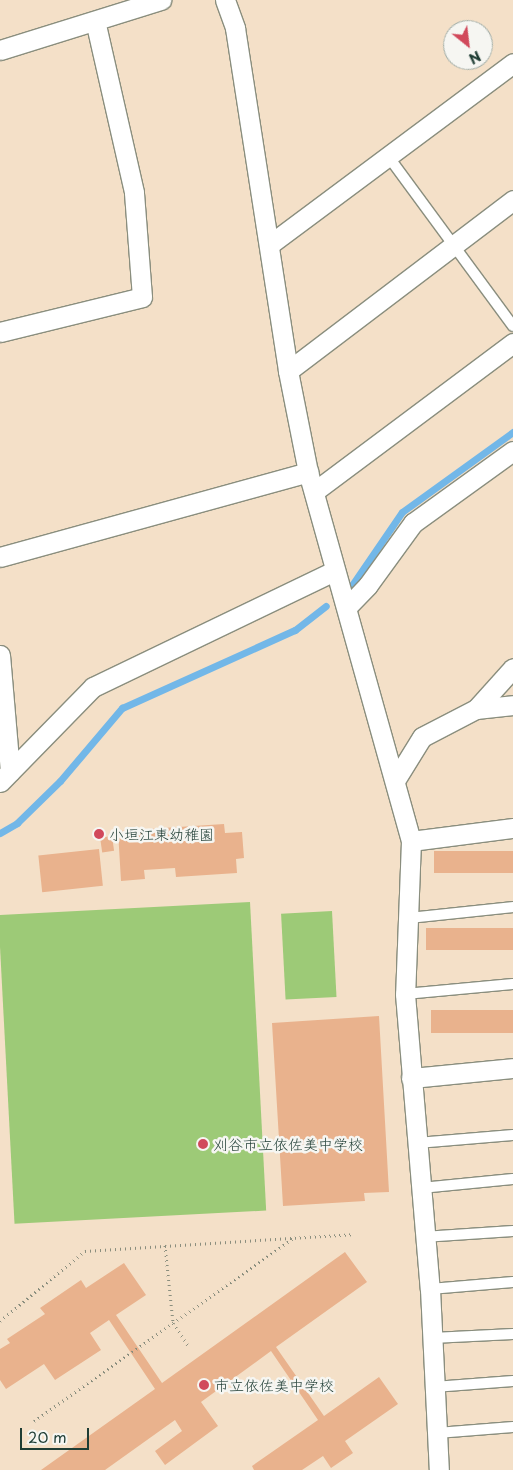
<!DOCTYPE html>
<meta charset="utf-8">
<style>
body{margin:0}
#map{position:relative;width:513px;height:1470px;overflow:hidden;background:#f4e0c8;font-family:"Playpen Sans","Klee One",sans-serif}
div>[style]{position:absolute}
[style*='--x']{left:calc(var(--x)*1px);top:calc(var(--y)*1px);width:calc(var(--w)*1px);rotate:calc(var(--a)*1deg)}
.green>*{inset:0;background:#9dca77;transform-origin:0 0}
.stream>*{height:7px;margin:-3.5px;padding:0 3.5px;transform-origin:3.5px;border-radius:3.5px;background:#72b7e8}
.building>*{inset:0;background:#e9b28d;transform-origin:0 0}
.path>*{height:3px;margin-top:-1.5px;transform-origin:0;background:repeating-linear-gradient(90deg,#8a8e7e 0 1px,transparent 0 5px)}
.roads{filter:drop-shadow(1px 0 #8a8e7e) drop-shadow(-1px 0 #8a8e7e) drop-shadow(0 1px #8a8e7e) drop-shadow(0 -1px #8a8e7e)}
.lane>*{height:10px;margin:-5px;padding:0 5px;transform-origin:5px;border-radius:5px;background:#fff}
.street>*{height:19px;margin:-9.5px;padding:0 9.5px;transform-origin:9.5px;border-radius:9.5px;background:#fff}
.dots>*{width:14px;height:14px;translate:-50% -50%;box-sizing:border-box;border:2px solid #f6f6f2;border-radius:50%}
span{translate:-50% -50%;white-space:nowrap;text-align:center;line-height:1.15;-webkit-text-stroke:5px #f6f6f2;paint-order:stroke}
.poi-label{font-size:15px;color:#1f3d34}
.left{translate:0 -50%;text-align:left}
.north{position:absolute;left:443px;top:20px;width:50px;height:50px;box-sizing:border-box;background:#f6f6f2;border:1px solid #a0aca6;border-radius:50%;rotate:151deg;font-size:14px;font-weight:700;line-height:20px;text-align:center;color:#1f3d34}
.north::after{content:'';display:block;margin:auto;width:18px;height:22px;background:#d1495b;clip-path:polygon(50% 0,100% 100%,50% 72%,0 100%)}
.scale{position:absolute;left:20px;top:1428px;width:69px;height:22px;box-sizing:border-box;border:2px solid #1f3d34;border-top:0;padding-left:6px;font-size:15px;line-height:18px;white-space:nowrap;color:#1f3d34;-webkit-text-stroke:4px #f6f6f2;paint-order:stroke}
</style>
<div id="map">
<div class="green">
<div style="left:250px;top:902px;width:309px;height:252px;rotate:87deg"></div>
<div style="left:332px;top:911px;width:86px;height:51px;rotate:87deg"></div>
</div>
<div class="stream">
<div style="--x:350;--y:588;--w:92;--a:-55.6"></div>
<div style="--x:402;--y:512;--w:137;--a:-35.8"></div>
<div style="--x:0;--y:833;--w:20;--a:-30"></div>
<div style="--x:17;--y:823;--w:60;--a:-44.3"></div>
<div style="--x:60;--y:781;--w:96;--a:-49.7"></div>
<div style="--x:122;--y:708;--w:190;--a:-24.3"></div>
<div style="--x:295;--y:630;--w:39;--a:-38"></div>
</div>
<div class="building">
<div style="clip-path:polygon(224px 824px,225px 833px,242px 832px,244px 858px,236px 859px,237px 873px,176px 877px,175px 868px,144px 870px,145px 879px,121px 881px,118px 831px)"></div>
<div style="left:112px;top:836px;width:15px;height:12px;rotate:82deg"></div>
<div style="left:99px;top:849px;width:37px;height:61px;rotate:84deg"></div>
<div style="left:513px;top:851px;width:22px;height:79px;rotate:90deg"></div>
<div style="left:513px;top:928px;width:22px;height:87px;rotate:90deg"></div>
<div style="left:513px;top:1010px;width:23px;height:82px;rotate:90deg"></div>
<div style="clip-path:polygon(379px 1016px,389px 1192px,364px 1193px,365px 1201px,283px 1206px,272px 1023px)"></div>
<div style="clip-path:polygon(345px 1252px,367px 1282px,276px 1347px,324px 1416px,379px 1377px,398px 1404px,345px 1441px,353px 1453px,331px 1468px,323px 1456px,302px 1470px,254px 1470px,252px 1466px,318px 1420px,271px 1351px,201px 1402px,218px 1426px,165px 1465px,155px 1451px,182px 1431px,175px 1420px,105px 1470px,41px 1470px,155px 1389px,109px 1320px,90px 1333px,101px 1350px,55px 1380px,44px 1364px,6px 1389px,0 1380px,0 1349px,10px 1343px,7px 1339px,45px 1314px,40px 1308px,81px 1280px,86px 1288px,124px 1263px,146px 1295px,116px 1315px,162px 1383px)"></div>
</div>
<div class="path">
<div style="--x:165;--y:1245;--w:78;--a:84.1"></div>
<div style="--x:173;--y:1323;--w:27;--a:56"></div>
<div style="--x:0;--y:1321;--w:110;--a:-39.5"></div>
<div style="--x:85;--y:1251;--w:268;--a:-3.6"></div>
<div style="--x:34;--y:1421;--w:317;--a:-35.2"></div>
</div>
<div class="roads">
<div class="lane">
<div style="--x:388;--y:156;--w:211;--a:53.7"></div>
<div style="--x:409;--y:918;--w:105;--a:-6"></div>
<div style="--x:405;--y:994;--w:108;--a:-5.3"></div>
<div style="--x:417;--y:1143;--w:96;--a:-4.8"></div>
<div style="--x:421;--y:1188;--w:92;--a:-5.6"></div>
<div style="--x:423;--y:1237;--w:90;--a:-3.8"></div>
<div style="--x:430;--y:1289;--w:83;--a:-4.8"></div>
<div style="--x:432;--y:1338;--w:81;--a:-2.8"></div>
<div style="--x:434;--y:1387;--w:79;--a:-4.3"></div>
<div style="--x:437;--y:1433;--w:76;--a:-4.5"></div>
</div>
<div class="street">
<div style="--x:225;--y:0;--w:30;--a:70"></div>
<div style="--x:235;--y:28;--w:347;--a:81.2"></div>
<div style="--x:288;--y:371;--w:103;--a:78.8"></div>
<div style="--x:308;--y:472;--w:383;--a:74.4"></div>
<div style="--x:411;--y:841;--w:153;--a:92.2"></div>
<div style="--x:405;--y:994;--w:296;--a:85.2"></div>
<div style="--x:430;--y:1289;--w:181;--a:87.2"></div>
<div style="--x:0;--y:50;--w:169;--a:-17.3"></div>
<div style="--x:269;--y:245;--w:304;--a:-36.7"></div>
<div style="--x:0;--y:332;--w:146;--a:-13.8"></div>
<div style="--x:142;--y:297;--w:105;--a:-94.4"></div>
<div style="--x:134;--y:192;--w:175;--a:-102.8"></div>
<div style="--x:288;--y:371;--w:283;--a:-37.2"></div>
<div style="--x:315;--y:491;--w:247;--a:-36.8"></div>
<div style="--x:0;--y:557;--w:320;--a:-15.4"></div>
<div style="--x:347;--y:607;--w:30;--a:-46"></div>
<div style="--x:368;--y:585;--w:77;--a:-54"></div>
<div style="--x:413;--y:523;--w:123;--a:-35.8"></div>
<div style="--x:0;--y:655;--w:117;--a:85.1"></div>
<div style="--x:476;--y:709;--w:37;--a:-6"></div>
<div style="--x:396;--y:779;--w:49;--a:-58.2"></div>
<div style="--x:422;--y:737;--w:61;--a:-27.4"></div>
<div style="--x:476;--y:709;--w:55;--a:-47.9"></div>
<div style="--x:0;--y:782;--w:133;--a:-45.6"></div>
<div style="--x:93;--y:687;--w:267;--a:-25.7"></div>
<div style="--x:411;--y:841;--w:103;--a:-7.3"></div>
<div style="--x:411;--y:1078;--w:102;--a:-5.6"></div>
</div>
</div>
<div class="dots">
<div style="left:99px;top:834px;background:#d1495b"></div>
<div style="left:203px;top:1144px;background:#d1495b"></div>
<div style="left:204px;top:1385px;background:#d1495b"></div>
</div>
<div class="poi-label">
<span class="left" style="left:109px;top:834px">小垣江東幼稚園</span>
<span class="left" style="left:213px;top:1144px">刈谷市立依佐美中学校</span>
<span class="left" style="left:214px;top:1385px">市立依佐美中学校</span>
</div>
<div class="north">N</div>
<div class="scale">20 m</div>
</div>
